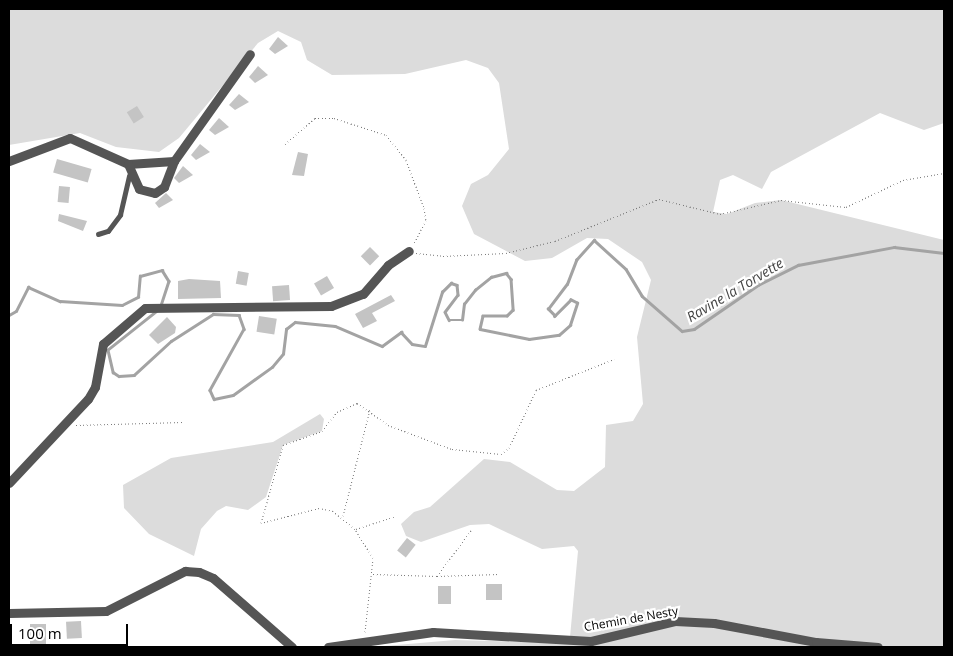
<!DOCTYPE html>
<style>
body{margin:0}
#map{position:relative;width:953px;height:656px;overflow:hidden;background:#fff;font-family:"Open Sans",sans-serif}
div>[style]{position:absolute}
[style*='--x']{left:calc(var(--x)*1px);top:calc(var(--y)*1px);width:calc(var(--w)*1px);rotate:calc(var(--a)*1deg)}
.green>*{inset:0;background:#dcdcdc}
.stream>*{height:2.5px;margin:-1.25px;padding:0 1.25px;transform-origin:1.25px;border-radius:1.25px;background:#a3a3a3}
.building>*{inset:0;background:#c4c4c4;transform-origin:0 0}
.path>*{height:1px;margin-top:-0.5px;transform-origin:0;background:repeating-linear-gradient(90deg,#777 0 1px,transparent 0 3.5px)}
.lane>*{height:4.5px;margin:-2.25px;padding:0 2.25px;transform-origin:2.25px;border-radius:2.25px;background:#555}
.street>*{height:9px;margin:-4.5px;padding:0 4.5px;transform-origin:4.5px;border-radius:4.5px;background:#555}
span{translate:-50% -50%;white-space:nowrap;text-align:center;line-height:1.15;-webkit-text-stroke:4.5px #fff;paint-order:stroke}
.street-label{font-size:12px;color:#000}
.water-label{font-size:14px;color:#444;font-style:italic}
.frame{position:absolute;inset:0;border:10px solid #000;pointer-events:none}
.scale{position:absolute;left:10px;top:624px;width:118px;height:22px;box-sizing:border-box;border:2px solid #000;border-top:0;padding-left:6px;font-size:15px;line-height:18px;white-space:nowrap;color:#000;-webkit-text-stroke:4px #fff;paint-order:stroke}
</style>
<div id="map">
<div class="green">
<div style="clip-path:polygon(9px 9px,944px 9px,944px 123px,924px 130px,880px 113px,771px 172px,762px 189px,733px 175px,720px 180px,713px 212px,727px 214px,755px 203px,781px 200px,944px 240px,944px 647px,373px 647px,455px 640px,561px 643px,570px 637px,578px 551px,574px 546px,542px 549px,489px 524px,470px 525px,421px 542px,406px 536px,401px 524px,414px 512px,430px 507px,484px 459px,510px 462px,557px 490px,574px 491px,605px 467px,606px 425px,633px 421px,643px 404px,637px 337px,651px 280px,642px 262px,608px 239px,587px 238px,552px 258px,525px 261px,474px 234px,462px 206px,471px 184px,488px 175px,509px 149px,499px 83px,488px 68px,466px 60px,405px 74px,332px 75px,307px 60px,301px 42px,278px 31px,258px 43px,179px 138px,159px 152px,116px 147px,80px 133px,9px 145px)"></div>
<div style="clip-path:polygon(320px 414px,324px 419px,322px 431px,283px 445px,266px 497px,248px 510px,226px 506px,217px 511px,201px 529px,194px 556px,149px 534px,124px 508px,123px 485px,171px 458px,273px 442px)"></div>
</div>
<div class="stream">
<div style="--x:157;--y:311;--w:63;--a:141.5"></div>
<div style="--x:108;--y:350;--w:23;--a:77"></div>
<div style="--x:113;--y:372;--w:7;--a:34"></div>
<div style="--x:119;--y:376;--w:15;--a:-4"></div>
<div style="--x:134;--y:375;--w:50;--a:-42.6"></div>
<div style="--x:171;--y:341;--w:50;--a:-32.7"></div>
<div style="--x:213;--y:314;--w:26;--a:2"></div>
<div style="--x:239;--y:315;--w:15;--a:70"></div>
<div style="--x:244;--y:329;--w:70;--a:119.1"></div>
<div style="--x:210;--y:390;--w:10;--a:66"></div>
<div style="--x:214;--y:399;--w:19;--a:-12"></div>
<div style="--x:233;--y:395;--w:48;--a:-35.7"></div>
<div style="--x:272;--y:367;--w:17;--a:-50"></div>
<div style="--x:283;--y:354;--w:25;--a:-83"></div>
<div style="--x:286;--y:329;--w:11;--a:-38"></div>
<div style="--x:295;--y:322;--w:40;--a:5.7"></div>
<div style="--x:335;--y:326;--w:51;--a:23.1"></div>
<div style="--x:382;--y:346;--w:24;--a:-36"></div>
<div style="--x:401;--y:332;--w:16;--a:47"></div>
<div style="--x:412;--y:344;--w:13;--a:9"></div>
<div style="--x:425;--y:346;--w:57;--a:-72.5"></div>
<div style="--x:442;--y:292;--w:13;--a:-45"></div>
<div style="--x:451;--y:283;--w:6;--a:18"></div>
<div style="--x:457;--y:285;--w:10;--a:84"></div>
<div style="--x:458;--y:295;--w:21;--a:127"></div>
<div style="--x:445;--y:312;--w:9;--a:63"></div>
<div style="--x:449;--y:320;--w:13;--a:0"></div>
<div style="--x:462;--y:320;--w:16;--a:-83"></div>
<div style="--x:464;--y:304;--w:18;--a:-52"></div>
<div style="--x:475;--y:290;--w:21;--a:-39"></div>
<div style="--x:491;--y:277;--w:16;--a:-15"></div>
<div style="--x:506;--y:273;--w:8;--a:50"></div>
<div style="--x:511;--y:279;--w:31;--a:86"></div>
<div style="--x:513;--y:310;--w:8;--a:135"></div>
<div style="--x:507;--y:316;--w:24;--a:180"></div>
<div style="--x:483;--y:316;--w:13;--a:103"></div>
<div style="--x:480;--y:329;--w:50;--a:11.5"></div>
<div style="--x:529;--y:339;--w:30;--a:-8"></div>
<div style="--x:559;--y:335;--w:15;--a:-42"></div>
<div style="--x:570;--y:325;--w:23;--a:-72"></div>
<div style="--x:577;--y:303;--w:7;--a:-153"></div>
<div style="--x:571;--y:300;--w:23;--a:135"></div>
<div style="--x:555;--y:316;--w:10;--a:-135"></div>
<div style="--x:548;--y:309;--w:31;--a:-53"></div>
<div style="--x:567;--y:284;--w:26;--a:-69"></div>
<div style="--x:576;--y:260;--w:27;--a:-48"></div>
<div style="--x:594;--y:240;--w:43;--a:42.2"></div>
<div style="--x:626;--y:269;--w:31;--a:59"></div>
<div style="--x:642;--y:296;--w:53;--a:41.2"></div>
<div style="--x:682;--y:331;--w:12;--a:-9"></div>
<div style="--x:694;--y:329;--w:78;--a:-34.5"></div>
<div style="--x:758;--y:285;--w:45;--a:-26.6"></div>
<div style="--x:798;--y:265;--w:98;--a:-10.6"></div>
<div style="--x:894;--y:247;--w:50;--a:6.8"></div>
<div style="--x:9;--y:315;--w:8;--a:-30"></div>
<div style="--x:16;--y:311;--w:27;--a:-63"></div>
<div style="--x:28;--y:287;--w:35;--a:24"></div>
<div style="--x:60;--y:301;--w:62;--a:3.7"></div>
<div style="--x:122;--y:305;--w:18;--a:-27"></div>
<div style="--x:138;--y:297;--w:21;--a:-85"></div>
<div style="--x:140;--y:276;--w:23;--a:-15"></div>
<div style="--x:162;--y:270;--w:13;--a:58"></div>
<div style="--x:169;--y:281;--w:26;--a:108"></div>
</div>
<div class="building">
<div style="clip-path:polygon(278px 37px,288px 46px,275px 54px,269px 49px)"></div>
<div style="clip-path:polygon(258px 66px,268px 75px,255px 83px,249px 77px)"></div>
<div style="clip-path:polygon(239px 94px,249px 102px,235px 110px,229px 105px)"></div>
<div style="left:137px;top:106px;width:13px;height:12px;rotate:58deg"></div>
<div style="clip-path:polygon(219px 118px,229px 127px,215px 135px,209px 130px)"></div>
<div style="clip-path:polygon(200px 144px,210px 152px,196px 160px,191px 155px)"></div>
<div style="clip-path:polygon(298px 152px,308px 154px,304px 176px,292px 175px)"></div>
<div style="left:57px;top:159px;width:36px;height:14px;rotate:16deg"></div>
<div style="clip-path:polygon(183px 166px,193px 175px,179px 183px,174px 178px)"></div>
<div style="left:59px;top:186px;width:11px;height:16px;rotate:5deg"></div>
<div style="clip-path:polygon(166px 193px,173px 200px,159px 208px,155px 203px)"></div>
<div style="clip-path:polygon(59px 214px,87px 221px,83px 231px,58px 221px)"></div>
<div style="left:370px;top:247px;width:13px;height:13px;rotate:45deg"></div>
<div style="left:238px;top:271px;width:11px;height:13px;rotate:10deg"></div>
<div style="left:327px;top:276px;width:14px;height:15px;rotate:60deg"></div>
<div style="clip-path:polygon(189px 279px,220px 281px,221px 298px,178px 299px,178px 281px)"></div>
<div style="left:289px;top:285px;width:15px;height:17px;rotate:86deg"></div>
<div style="clip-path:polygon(391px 295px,395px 301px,372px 313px,377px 321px,363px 328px,355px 314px)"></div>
<div style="left:259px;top:316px;width:18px;height:16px;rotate:9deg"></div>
<div style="clip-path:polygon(167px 317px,176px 327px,175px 333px,158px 344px,149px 335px)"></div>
<div style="left:407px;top:538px;width:11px;height:16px;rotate:38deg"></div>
<div style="left:486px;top:584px;width:16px;height:16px"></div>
<div style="left:438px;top:586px;width:13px;height:18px"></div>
<div style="left:81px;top:621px;width:17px;height:15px;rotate:87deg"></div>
<div style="left:46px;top:624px;width:20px;height:16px;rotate:90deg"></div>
</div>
<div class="path">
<div style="--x:285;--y:144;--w:40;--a:-41"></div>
<div style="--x:315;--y:118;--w:19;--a:0"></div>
<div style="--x:334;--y:118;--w:55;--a:18.1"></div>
<div style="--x:386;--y:135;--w:32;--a:51"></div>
<div style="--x:406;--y:160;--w:51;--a:69.4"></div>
<div style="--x:424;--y:208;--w:12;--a:81"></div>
<div style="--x:426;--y:220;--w:27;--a:117"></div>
<div style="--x:416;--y:253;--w:27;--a:6"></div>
<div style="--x:443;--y:256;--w:63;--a:-2.7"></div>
<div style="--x:506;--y:253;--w:50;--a:-13.8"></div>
<div style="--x:555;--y:241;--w:112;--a:-22"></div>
<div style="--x:659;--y:199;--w:63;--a:13.8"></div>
<div style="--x:720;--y:214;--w:63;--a:-12.9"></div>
<div style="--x:781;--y:200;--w:65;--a:6.1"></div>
<div style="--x:846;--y:207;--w:63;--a:-25.3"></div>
<div style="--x:903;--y:180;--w:42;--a:-9.7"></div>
<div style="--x:76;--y:425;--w:107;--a:-1.6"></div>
<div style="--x:343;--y:516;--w:110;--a:-75.8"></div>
<div style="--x:356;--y:529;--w:40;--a:-18"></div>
<div style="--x:373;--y:574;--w:64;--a:1.8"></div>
<div style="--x:437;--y:576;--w:59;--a:-53.3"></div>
<div style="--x:437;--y:576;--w:62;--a:-1.8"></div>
<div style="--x:365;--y:632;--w:74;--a:-83.8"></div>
<div style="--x:373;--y:558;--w:34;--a:-122"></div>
<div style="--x:355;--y:529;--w:28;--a:-141"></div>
<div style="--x:333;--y:511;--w:14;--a:-168"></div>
<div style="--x:319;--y:508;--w:60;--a:165.5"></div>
<div style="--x:261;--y:523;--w:81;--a:-74.2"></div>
<div style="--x:283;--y:445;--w:41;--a:-19.7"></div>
<div style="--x:322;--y:431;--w:24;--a:-52"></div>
<div style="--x:337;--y:412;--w:22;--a:-24"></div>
<div style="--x:357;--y:403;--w:38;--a:35"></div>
<div style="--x:388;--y:425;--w:68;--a:20.6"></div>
<div style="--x:452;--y:449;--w:49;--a:5.8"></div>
<div style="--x:501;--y:454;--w:10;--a:-37"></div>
<div style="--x:509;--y:448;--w:64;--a:-65"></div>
<div style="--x:536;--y:390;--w:84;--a:-21.7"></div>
</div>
<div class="lane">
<div style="--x:98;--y:234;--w:10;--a:-17"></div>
<div style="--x:108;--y:231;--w:20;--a:-53"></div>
<div style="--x:120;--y:215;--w:40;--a:-77"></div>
</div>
<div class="street">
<div style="--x:9;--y:161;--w:65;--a:-20.7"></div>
<div style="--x:70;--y:138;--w:64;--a:24.1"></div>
<div style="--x:128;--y:164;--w:46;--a:-3.7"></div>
<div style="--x:174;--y:161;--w:131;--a:-54.6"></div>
<div style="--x:128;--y:164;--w:27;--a:66"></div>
<div style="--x:139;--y:189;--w:16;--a:14"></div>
<div style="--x:155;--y:193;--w:11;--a:-34"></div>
<div style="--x:164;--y:187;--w:28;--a:-69"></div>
<div style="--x:9;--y:483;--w:115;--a:-46.8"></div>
<div style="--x:88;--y:399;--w:14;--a:-60"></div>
<div style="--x:95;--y:387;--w:44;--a:-79.5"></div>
<div style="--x:103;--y:344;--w:55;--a:-40.6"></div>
<div style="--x:145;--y:308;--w:186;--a:-0.6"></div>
<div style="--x:331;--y:306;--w:34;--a:-21"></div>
<div style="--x:363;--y:294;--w:38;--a:-49"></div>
<div style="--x:388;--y:265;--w:25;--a:-34"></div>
<div style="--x:9;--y:613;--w:97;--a:-1.2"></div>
<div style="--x:106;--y:611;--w:89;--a:-26.9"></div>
<div style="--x:185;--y:571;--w:14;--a:4"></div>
<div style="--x:199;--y:572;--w:15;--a:23"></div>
<div style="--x:213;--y:578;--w:105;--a:41.1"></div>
<div style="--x:328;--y:647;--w:106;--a:-8.1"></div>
<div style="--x:433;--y:632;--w:158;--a:3.3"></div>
<div style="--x:591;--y:641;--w:86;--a:-13.4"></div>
<div style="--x:675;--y:621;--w:39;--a:3"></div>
<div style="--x:714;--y:623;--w:104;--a:10.6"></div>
<div style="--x:816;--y:642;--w:62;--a:4.6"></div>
</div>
<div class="street-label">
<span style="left:631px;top:619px;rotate:-10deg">Chemin de Nesty</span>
</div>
<div class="water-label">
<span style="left:735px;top:290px;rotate:-31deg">Ravine la Torvette</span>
</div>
<div class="frame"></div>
<div class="scale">100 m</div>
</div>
